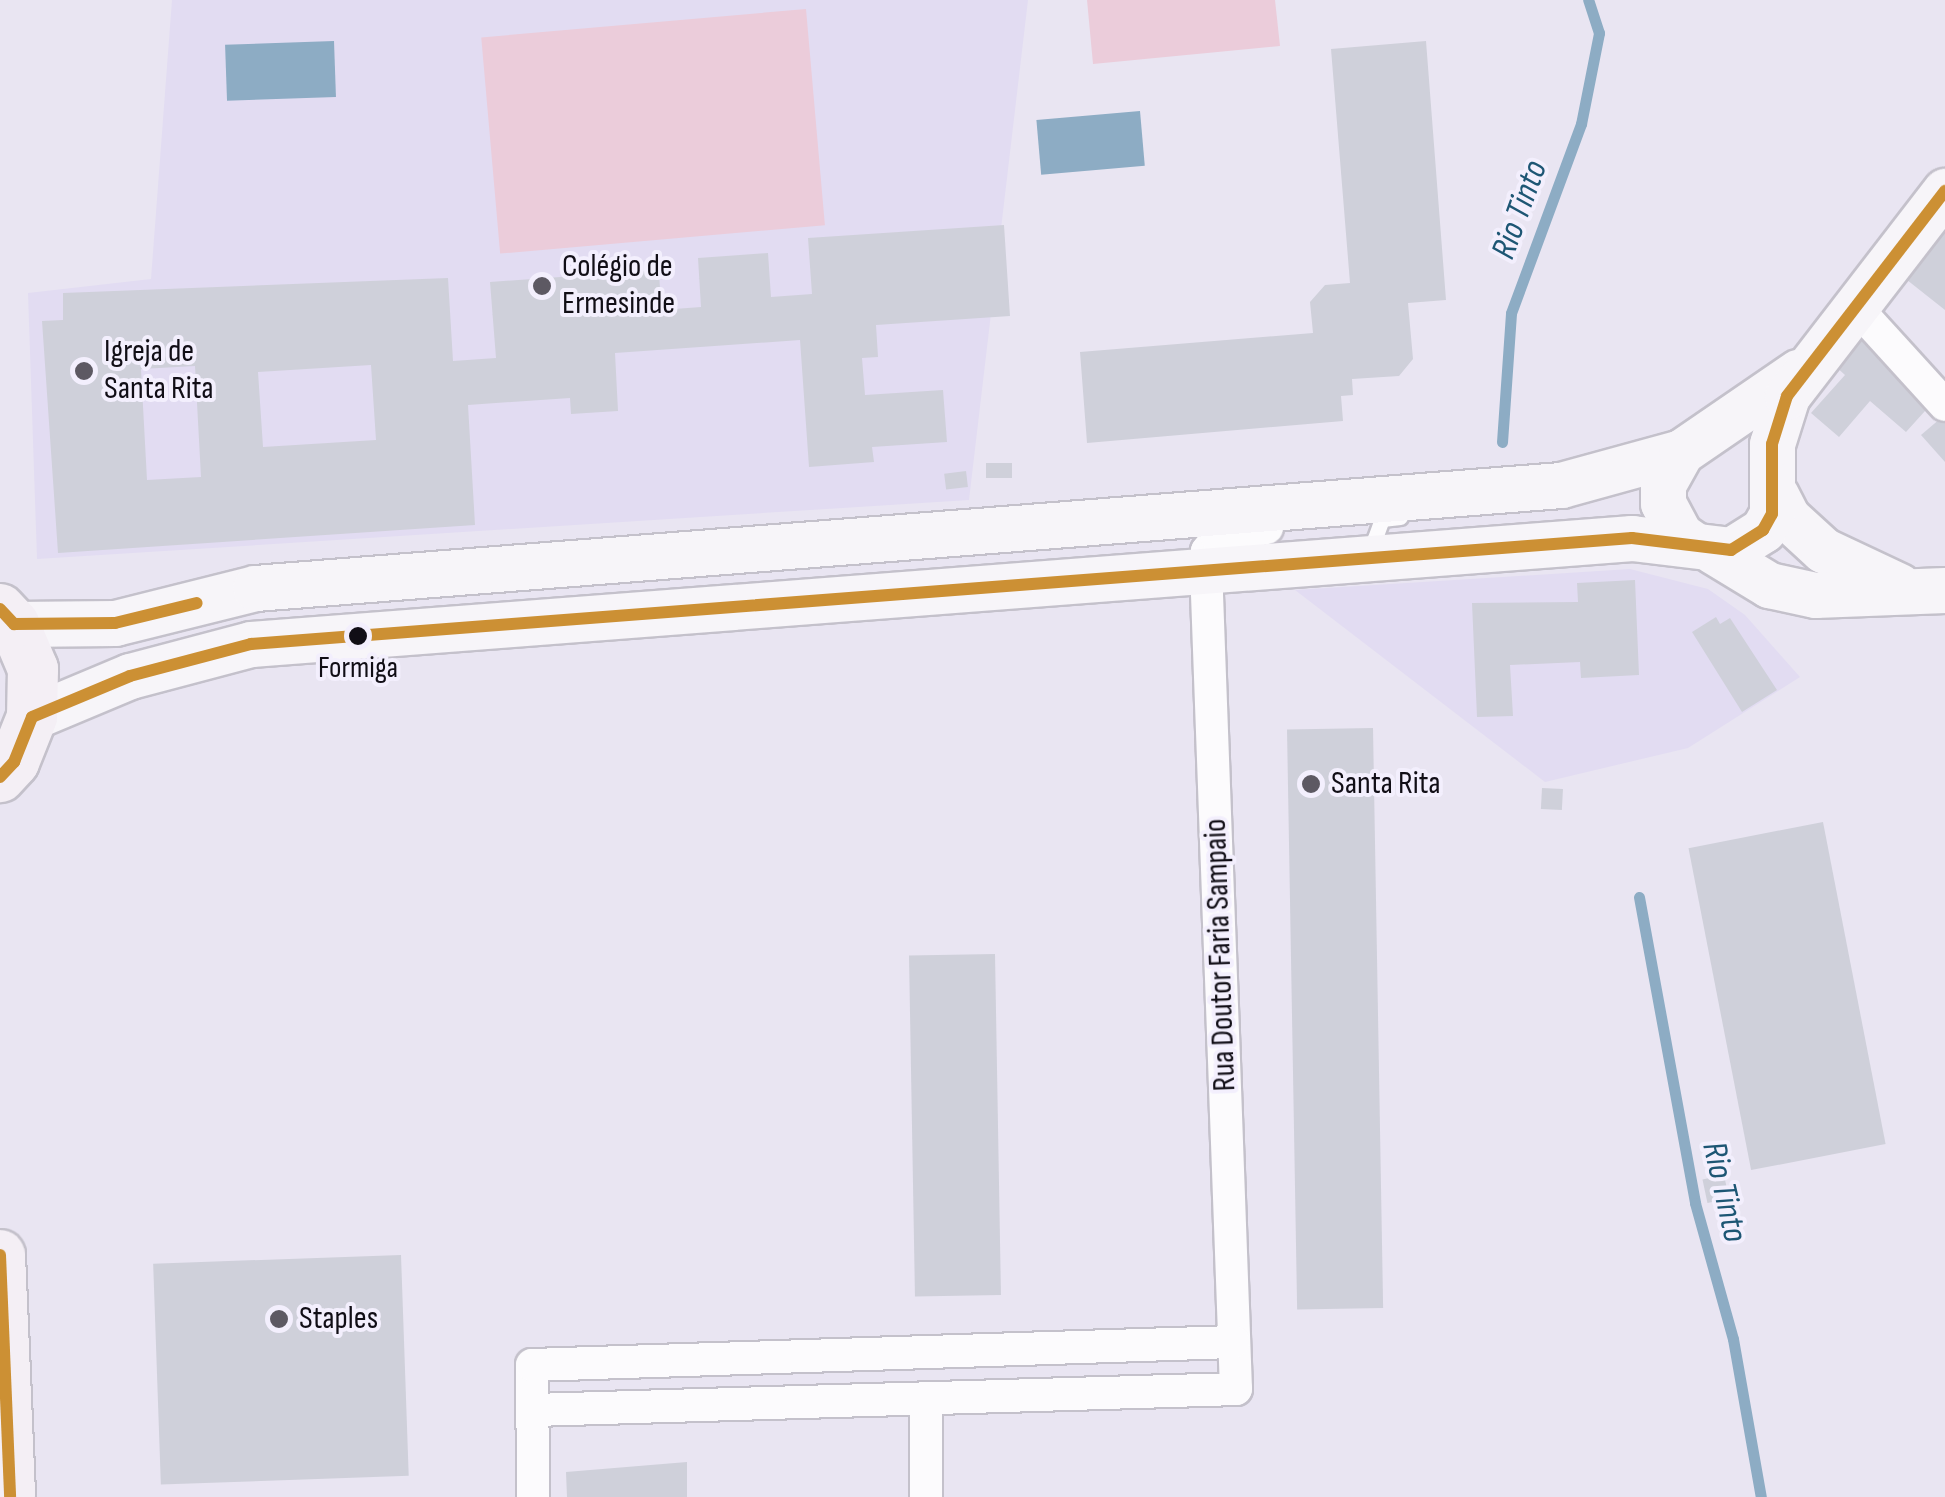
<!DOCTYPE html>
<meta charset="utf-8">
<style>
body{margin:0}
#map{position:relative;width:1945px;height:1497px;overflow:hidden;background:#e9e5f2;font-family:"Sofia Sans Condensed",sans-serif}
div>[style]{position:absolute}
[style*='--x']{left:calc(var(--x)*1px);top:calc(var(--y)*1px);width:calc(var(--w)*1px);rotate:calc(var(--a)*1deg)}
.built>*{inset:0;background:#e2dcf2}
.green>*{inset:0;background:#ebccda;transform-origin:0 0}
.water>*{inset:0;background:#8dacc4;transform-origin:0 0}
.stream>*{height:11px;margin:-5.5px;padding:0 5.5px;transform-origin:5.5px;border-radius:5.5px;background:#8dacc4}
.building>*{inset:0;background:#cfd0da;transform-origin:0 0}
.roads{filter:drop-shadow(2px 0 #c4c1cb) drop-shadow(-2px 0 #c4c1cb) drop-shadow(0 2px #c4c1cb) drop-shadow(0 -2px #c4c1cb)}
.lane>*{height:15px;margin:-7.5px;padding:0 7.5px;transform-origin:7.5px;border-radius:7.5px;background:#fcfbfd}
.street>*{height:32px;margin:-16px;padding:0 16px;transform-origin:16px;border-radius:16px;background:#fcfbfd}
.secondary>*{height:45px;margin:-22.5px;padding:0 22.5px;transform-origin:22.5px;border-radius:22.5px;background:#f7f5f9}
.primary>*{height:50px;margin:-25px;padding:0 25px;transform-origin:25px;border-radius:25px;background:#f4eff5}
.bus-1>*{height:12px;margin:-6px;padding:0 6px;transform-origin:6px;border-radius:6px;background:#cc9034}
.dots>*{width:28px;height:28px;translate:-50% -50%;box-sizing:border-box;border:5px solid #f3effd;border-radius:50%}
span{translate:-50% -50%;white-space:nowrap;text-align:center;line-height:1.15;-webkit-text-stroke:8px #f3effd;paint-order:stroke}
.bus-label{font-size:30px;color:#110e16}
.poi-label{font-size:32px;color:#110e16}
.left{translate:0 -50%;text-align:left}
.street-label{font-size:32px;color:#110e16}
.water-label{font-size:35px;color:#1d5674;font-style:italic}
</style>
<div id="map">
<div class="built">
<div style="clip-path:polygon(172px 0,1028px 0,969px 500px,37px 559px,28px 293px,151px 279px)"></div>
<div style="clip-path:polygon(1630px 569px,1708px 589px,1745px 615px,1800px 677px,1688px 748px,1545px 782px,1295px 590px)"></div>
</div>
<div class="green">
<div style="clip-path:polygon(1087px 0,1275px 0,1280px 46px,1093px 64px)"></div>
<div style="left:806px;top:9px;width:217px;height:326px;rotate:85deg"></div>
</div>
<div class="water">
<div style="left:334px;top:41px;width:56px;height:109px;rotate:88deg"></div>
<div style="left:1140px;top:111px;width:55px;height:104px;rotate:85deg"></div>
</div>
<div class="stream">
<div style="--x:1502;--y:442;--w:129;--a:-86"></div>
<div style="--x:1511;--y:313;--w:202;--a:-69.7"></div>
<div style="--x:1581;--y:124;--w:93;--a:-78.8"></div>
<div style="--x:1599;--y:33;--w:35;--a:-108"></div>
<div style="--x:1639;--y:897;--w:311;--a:79.6"></div>
<div style="--x:1695;--y:1203;--w:141;--a:74.4"></div>
<div style="--x:1733;--y:1339;--w:160;--a:80"></div>
</div>
<div class="building">
<div style="clip-path:polygon(1426px 41px,1446px 300px,1408px 303px,1413px 359px,1399px 376px,1352px 379px,1353px 395px,1341px 396px,1343px 421px,1087px 443px,1080px 352px,1313px 333px,1310px 302px,1325px 285px,1350px 283px,1331px 49px)"></div>
<div style="clip-path:polygon(evenodd,1004px 225px,1010px 316px,876px 325px,878px 357px,862px 358px,865px 395px,943px 390px,947px 442px,872px 447px,874px 462px,809px 467px,800px 340px,615px 353px,618px 411px,571px 414px,570px 398px,468px 405px,475px 525px,58px 553px,42px 321px,63px 320px,63px 293px,448px 278px,453px 361px,496px 358px,490px 282px,659px 270px,661px 310px,701px 307px,698px 258px,768px 253px,771px 297px,812px 294px,808px 238px,1004px 225px,371px 365px,376px 440px,263px 447px,258px 372px,371px 365px,1004px 225px,195px 366px,201px 477px,147px 480px,141px 369px,195px 366px)"></div>
<div style="clip-path:polygon(1945px 226px,1945px 310px,1902px 276px)"></div>
<div style="clip-path:polygon(1859px 335px,1934px 401px,1906px 432px,1870px 401px,1839px 437px,1811px 413px,1845px 375px,1834px 365px)"></div>
<div style="clip-path:polygon(1941px 418px,1945px 423px,1945px 462px,1921px 435px)"></div>
<div style="left:1012px;top:463px;width:15px;height:26px;rotate:90deg"></div>
<div style="left:966px;top:471px;width:16px;height:22px;rotate:83deg"></div>
<div style="clip-path:polygon(1635px 580px,1639px 675px,1581px 678px,1580px 662px,1510px 665px,1513px 716px,1477px 717px,1472px 603px,1578px 602px,1577px 583px)"></div>
<div style="clip-path:polygon(1716px 617px,1720px 624px,1730px 618px,1777px 690px,1742px 712px,1692px 632px)"></div>
<div style="left:1373px;top:728px;width:580px;height:86px;rotate:89deg"></div>
<div style="left:1542px;top:788px;width:21px;height:21px;rotate:3deg"></div>
<div style="left:1823px;top:822px;width:328px;height:137px;rotate:79deg"></div>
<div style="left:995px;top:954px;width:341px;height:86px;rotate:89deg"></div>
<div style="left:1724px;top:1175px;width:24px;height:22px;rotate:78deg"></div>
<div style="left:401px;top:1255px;width:221px;height:248px;rotate:88deg"></div>
<div style="clip-path:polygon(687px 1462px,687px 1497px,567px 1497px,566px 1472px)"></div>
</div>
<div class="roads">
<div class="lane">
<div style="--x:1382;--y:550;--w:14;--a:-120"></div>
<div style="--x:1375;--y:538;--w:20;--a:-70"></div>
<div style="--x:1382;--y:519;--w:18;--a:-6"></div>
</div>
<div class="street">
<div style="--x:1854;--y:305;--w:135;--a:47.7"></div>
<div style="--x:926;--y:1402;--w:95;--a:90"></div>
<div style="--x:534;--y:1410;--w:702;--a:-1.71"></div>
<div style="--x:1236;--y:1389;--w:822;--a:-92.09"></div>
<div style="--x:1206;--y:568;--w:17;--a:-87"></div>
<div style="--x:1207;--y:551;--w:16;--a:-52"></div>
<div style="--x:1217;--y:538;--w:51;--a:-11.3"></div>
<div style="--x:533;--y:1497;--w:132;--a:-90.4"></div>
<div style="--x:532;--y:1365;--w:702;--a:-1.88"></div>
</div>
<div class="secondary">
<div style="--x:1681;--y:452;--w:37;--a:119"></div>
<div style="--x:1663;--y:484;--w:19;--a:90"></div>
<div style="--x:1663;--y:503;--w:36;--a:62"></div>
<div style="--x:1680;--y:535;--w:18;--a:34"></div>
<div style="--x:1776;--y:495;--w:25;--a:63"></div>
<div style="--x:1787;--y:517;--w:49;--a:42.5"></div>
<div style="--x:1823;--y:550;--w:84;--a:25.3"></div>
<div style="--x:1713;--y:551;--w:66;--a:31.3"></div>
<div style="--x:1769;--y:585;--w:47;--a:12.3"></div>
<div style="--x:1815;--y:595;--w:130;--a:-2.2"></div>
<div style="--x:14;--y:624;--w:101;--a:-0.6"></div>
<div style="--x:115;--y:623;--w:144;--a:-14"></div>
<div style="--x:255;--y:588;--w:1310;--a:-4.51"></div>
<div style="--x:1561;--y:485;--w:124;--a:-15.4"></div>
<div style="--x:1681;--y:452;--w:142;--a:-34.4"></div>
<div style="--x:32;--y:717;--w:106;--a:-22.7"></div>
<div style="--x:130;--y:676;--w:125;--a:-14.8"></div>
<div style="--x:251;--y:644;--w:1385;--a:-4.39"></div>
<div style="--x:1632;--y:538;--w:100;--a:6.9"></div>
<div style="--x:1731;--y:550;--w:38;--a:-32"></div>
<div style="--x:1763;--y:530;--w:18;--a:-61"></div>
<div style="--x:1772;--y:514;--w:70;--a:-90"></div>
<div style="--x:1772;--y:444;--w:50;--a:-72.6"></div>
<div style="--x:1787;--y:396;--w:259;--a:-52.4"></div>
</div>
<div class="primary">
<div style="--x:0;--y:609;--w:21;--a:47"></div>
<div style="--x:14;--y:624;--w:49;--a:67.1"></div>
<div style="--x:33;--y:669;--w:48;--a:91.2"></div>
<div style="--x:32;--y:717;--w:48;--a:111.8"></div>
<div style="--x:14;--y:762;--w:21;--a:133"></div>
<div style="--x:0;--y:1255;--w:242;--a:87.6"></div>
</div>
</div>
<div class="bus-1">
<div style="--x:0;--y:609;--w:21;--a:47"></div>
<div style="--x:14;--y:624;--w:101;--a:-0.6"></div>
<div style="--x:115;--y:623;--w:84;--a:-13.7"></div>
<div style="--x:0;--y:777;--w:21;--a:-47"></div>
<div style="--x:14;--y:762;--w:48;--a:-68.2"></div>
<div style="--x:32;--y:717;--w:106;--a:-22.7"></div>
<div style="--x:130;--y:676;--w:125;--a:-14.8"></div>
<div style="--x:251;--y:644;--w:1385;--a:-4.39"></div>
<div style="--x:1632;--y:538;--w:100;--a:6.9"></div>
<div style="--x:1731;--y:550;--w:38;--a:-32"></div>
<div style="--x:1763;--y:530;--w:18;--a:-61"></div>
<div style="--x:1772;--y:514;--w:70;--a:-90"></div>
<div style="--x:1772;--y:444;--w:50;--a:-72.6"></div>
<div style="--x:1787;--y:396;--w:259;--a:-52.4"></div>
<div style="--x:0;--y:1255;--w:242;--a:87.6"></div>
</div>
<div class="dots">
<div style="left:542px;top:286px;background:#5d5963"></div>
<div style="left:84px;top:371px;background:#5d5963"></div>
<div style="left:358px;top:636px;background:#110e16"></div>
<div style="left:1311px;top:784px;background:#5d5963"></div>
<div style="left:279px;top:1319px;background:#5d5963"></div>
</div>
<div class="bus-label">
<span style="left:358px;top:668px">Formiga</span>
</div>
<div class="poi-label">
<span class="left" style="left:562px;top:286px">Colégio de<br>Ermesinde</span>
<span class="left" style="left:104px;top:371px">Igreja de<br>Santa Rita</span>
<span class="left" style="left:1331px;top:784px">Santa Rita</span>
<span class="left" style="left:299px;top:1319px">Staples</span>
</div>
<div class="street-label">
<span style="left:1221px;top:955px;rotate:-92deg">Rua Doutor Faria Sampaio</span>
</div>
<div class="water-label">
<span style="left:1520px;top:210px;rotate:-70deg">Rio Tinto</span>
<span style="left:1724px;top:1192px;rotate:77deg">Rio Tinto</span>
</div>
</div>
